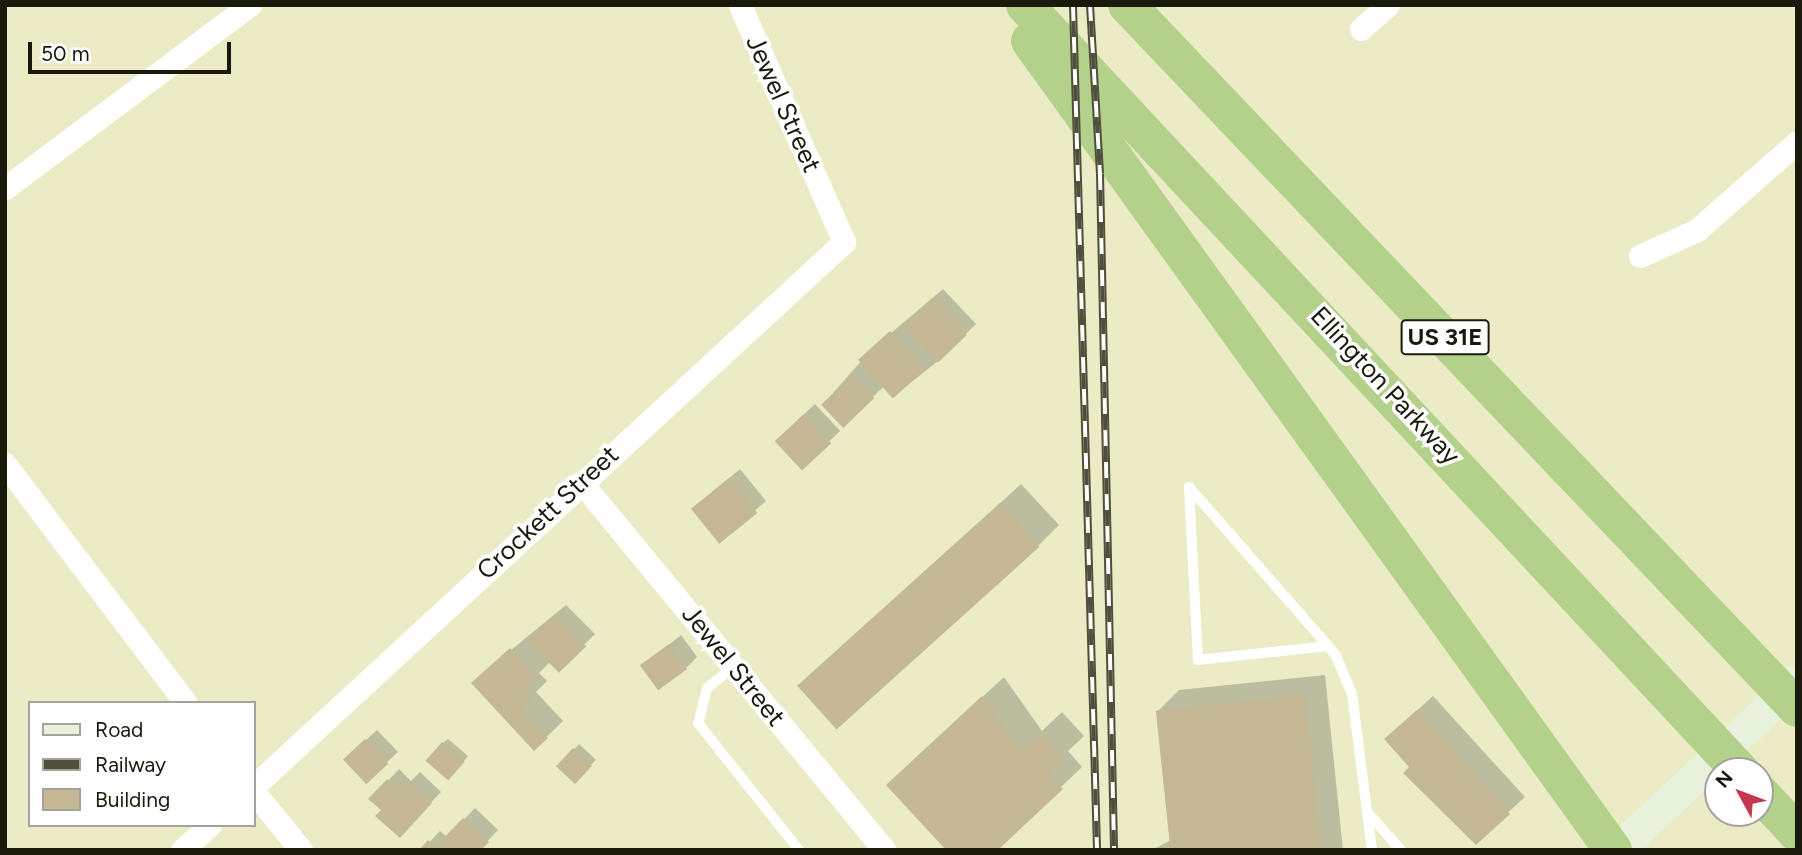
<!DOCTYPE html>
<style>
body{margin:0}
#map{position:relative;width:1802px;height:855px;overflow:hidden;background:#ebecc6;font-family:Figtree,sans-serif}
div>[style]{position:absolute}
[style*='--x']{left:calc(var(--x)*1px);top:calc(var(--y)*1px);width:calc(var(--w)*1px);rotate:calc(var(--a)*1deg)}
.shadow>*{inset:0;background:#0003;transform-origin:0 0}
.building>*{inset:0;background:#c5b895;transform-origin:0 0}
.lane>*{height:10px;margin:-5px;padding:0 5px;transform-origin:5px;border-radius:5px;background:#fff}
.street>*{height:23px;margin:-11.5px;padding:0 11.5px;transform-origin:11.5px;border-radius:11.5px;background:#fff}
.secondary>*{height:32px;margin:-16px;padding:0 16px;transform-origin:16px;border-radius:16px;background:#e8f1dc}
.highway>*{height:38px;margin:-19px;padding:0 19px;transform-origin:19px;border-radius:19px;background:#b4d18b}
.rail>*{height:8px;margin-top:-4px;transform-origin:0;background:repeating-linear-gradient(90deg,#fff 0 16px,#4f4f3b 0 32px);box-sizing:border-box;border-block:2px solid #4f4f3b}
span{translate:-50% -50%;white-space:nowrap;text-align:center;line-height:1.15;-webkit-text-stroke:7px #fff;paint-order:stroke}
.shield-label span{padding:2px 5px;background:#fff;border:2px solid;border-radius:5px;-webkit-text-stroke-width:0}
.shield-label{font-size:24px;color:#1a1a0c;font-weight:700}
.street-label{font-size:26px;color:#1a1a0c}
.frame{position:absolute;inset:0;border:7px solid #1a1a0c;pointer-events:none}
.legend{position:absolute;left:28px;top:701px;width:228px;height:126px;box-sizing:border-box;background:#fff;border:2px solid #a3a39e;margin:0;padding:9px 12px;list-style:none;font-size:21px;color:#1a1a0c}
.legend li{display:flex;align-items:center;gap:14px;height:35px}
.legend b{width:35px;border:2px solid #a3a39e}
.north{position:absolute;left:1704px;top:757px;width:70px;height:70px;box-sizing:border-box;background:#fff;border:2px solid #a3a39e;border-radius:50%;rotate:311deg;font-size:19px;font-weight:700;line-height:28px;text-align:center;color:#1a1a0c}
.north::after{content:'';display:block;margin:auto;width:24px;height:32px;background:#c63651;clip-path:polygon(50% 0,100% 100%,50% 72%,0 100%)}
.scale{position:absolute;left:28px;top:42px;width:203px;height:32px;box-sizing:border-box;border:4px solid #1a1a0c;border-top:0;padding-left:9px;font-size:21px;line-height:24px;white-space:nowrap;color:#1a1a0c;-webkit-text-stroke:5px #fff;paint-order:stroke}
</style>
<div id="map">
<div class="shadow">
<div style="clip-path:polygon(943px 289px,976px 324px,938px 361px,894px 396px,884px 386px,873px 397px,833px 393px,871px 350px)"></div>
<div style="left:815px;top:404px;width:37px;height:53px;rotate:47deg"></div>
<div style="clip-path:polygon(740px 469px,766px 501px,719px 541px,704px 499px)"></div>
<div style="clip-path:polygon(1021px 484px,1059px 525px,1038px 546px,822px 667px)"></div>
<div style="clip-path:polygon(566px 605px,595px 634px,559px 670px,550px 662px,539px 673px,547px 681px,536px 692px,563px 721px,534px 749px,489px 668px)"></div>
<div style="clip-path:polygon(681px 635px,697px 657px,686px 668px,643px 665px)"></div>
<div style="clip-path:polygon(1325px 675px,1343px 850px,1152px 850px,1171px 840px,1158px 711px,1179px 690px)"></div>
<div style="clip-path:polygon(1004px 677px,1042px 731px,1062px 712px,1084px 736px,1068px 751px,1082px 767px,995px 850px,909px 765px)"></div>
<div style="clip-path:polygon(1433px 696px,1525px 797px,1476px 842px,1402px 724px)"></div>
<div style="clip-path:polygon(377px 730px,398px 752px,366px 782px,356px 749px)"></div>
<div style="clip-path:polygon(448px 739px,468px 756px,454px 773px,443px 743px)"></div>
<div style="left:579px;top:744px;width:23px;height:30px;rotate:43deg"></div>
<div style="clip-path:polygon(399px 769px,411px 781px,420px 772px,441px 792px,410px 825px,371px 799px)"></div>
<div style="clip-path:polygon(475px 808px,498px 830px,479px 850px,422px 850px,440px 831px,447px 837px)"></div>
</div>
<div class="building">
<div style="left:932px;top:299px;width:50px;height:40px;rotate:46deg"></div>
<div style="left:890px;top:331px;width:52px;height:43px;rotate:48deg"></div>
<div style="left:852px;top:375px;width:32px;height:43px;rotate:46deg"></div>
<div style="left:804px;top:414px;width:40px;height:40px;rotate:47deg"></div>
<div style="left:729px;top:478px;width:45px;height:49px;rotate:51deg"></div>
<div style="left:1000px;top:503px;width:59px;height:273px;rotate:48deg"></div>
<div style="left:555px;top:614px;width:45px;height:38px;rotate:46deg"></div>
<div style="left:669px;top:644px;width:31px;height:36px;rotate:54deg"></div>
<div style="clip-path:polygon(510px 648px,537px 678px,524px 689px,533px 698px,521px 709px,548px 738px,534px 751px,471px 683px)"></div>
<div style="left:1305px;top:695px;width:156px;height:150px;rotate:84deg"></div>
<div style="clip-path:polygon(982px 696px,1021px 750px,1041px 732px,1064px 757px,1048px 772px,1063px 789px,998px 850px,946px 850px,886px 785px)"></div>
<div style="clip-path:polygon(1417px 710px,1510px 814px,1476px 845px,1403px 773px,1409px 767px,1384px 739px)"></div>
<div style="left:365px;top:739px;width:34px;height:30px;rotate:47deg"></div>
<div style="left:442px;top:742px;width:30px;height:25px;rotate:41deg"></div>
<div style="left:573px;top:748px;width:26px;height:25px;rotate:43deg"></div>
<div style="clip-path:polygon(387px 779px,400px 791px,408px 782px,432px 803px,400px 838px,375px 816px,381px 810px,368px 799px)"></div>
<div style="clip-path:polygon(463px 818px,489px 842px,481px 850px,419px 850px,428px 840px,435px 847px)"></div>
</div>
<div class="lane">
<div style="--x:1328;--y:646;--w:131;--a:173.9"></div>
<div style="--x:1198;--y:660;--w:173;--a:-93"></div>
<div style="--x:1189;--y:487;--w:211;--a:48.8"></div>
<div style="--x:1328;--y:646;--w:13;--a:51"></div>
<div style="--x:1336;--y:656;--w:41;--a:67.2"></div>
<div style="--x:1352;--y:694;--w:157;--a:82.7"></div>
<div style="--x:733;--y:667;--w:33;--a:141"></div>
<div style="--x:707;--y:688;--w:36;--a:104"></div>
<div style="--x:698;--y:723;--w:162;--a:51.5"></div>
<div style="--x:1368;--y:813;--w:50;--a:48.3"></div>
</div>
<div class="street">
<div style="--x:1361;--y:29;--w:36;--a:-42"></div>
<div style="--x:5;--y:188;--w:306;--a:-36.8"></div>
<div style="--x:1640;--y:256;--w:63;--a:-24.5"></div>
<div style="--x:1697;--y:230;--w:133;--a:-41.3"></div>
<div style="--x:5;--y:464;--w:300;--a:52.9"></div>
<div style="--x:581;--y:482;--w:477;--a:50.5"></div>
<div style="--x:254;--y:786;--w:803;--a:-42.68"></div>
<div style="--x:844;--y:242;--w:259;--a:-113.7"></div>
<div style="--x:254;--y:792;--w:75;--a:51"></div>
<div style="--x:182;--y:850;--w:38;--a:-42"></div>
</div>
<div class="secondary">
<div style="--x:1618;--y:850;--w:245;--a:-43.2"></div>
</div>
<div class="highway">
<div style="--x:1025;--y:5;--w:1048;--a:46.97"></div>
<div style="--x:1127;--y:5;--w:971;--a:46.38"></div>
<div style="--x:1030;--y:41;--w:997;--a:54.22"></div>
<div style="--x:1760;--y:793;--w:54;--a:47.2"></div>
</div>
<div class="rail">
<div style="--x:1073;--y:5;--w:845;--a:88.37"></div>
<div style="--x:1090;--y:5;--w:169;--a:86.6"></div>
<div style="--x:1100;--y:174;--w:676;--a:88.81"></div>
</div>
<div class="shield-label">
<span style="left:1445px;top:337px">US 31E</span>
</div>
<div class="street-label">
<span style="left:783px;top:104px;rotate:66deg">Jewel Street</span>
<span style="left:1385px;top:386px;rotate:47deg">Ellington Parkway</span>
<span style="left:548px;top:513px;rotate:-43deg">Crockett Street</span>
<span style="left:733px;top:666px;rotate:51deg">Jewel Street</span>
</div>
<div class="frame"></div>
<ul class="legend">
<li><b style="height:9px;background:#e8f1dc"></b>Road</li>
<li><b style="height:9px;background:#4f4f3b"></b>Railway</li>
<li><b style="height:19px;background:#c5b895"></b>Building</li>
</ul>
<div class="north">N</div>
<div class="scale">50 m</div>
</div>
